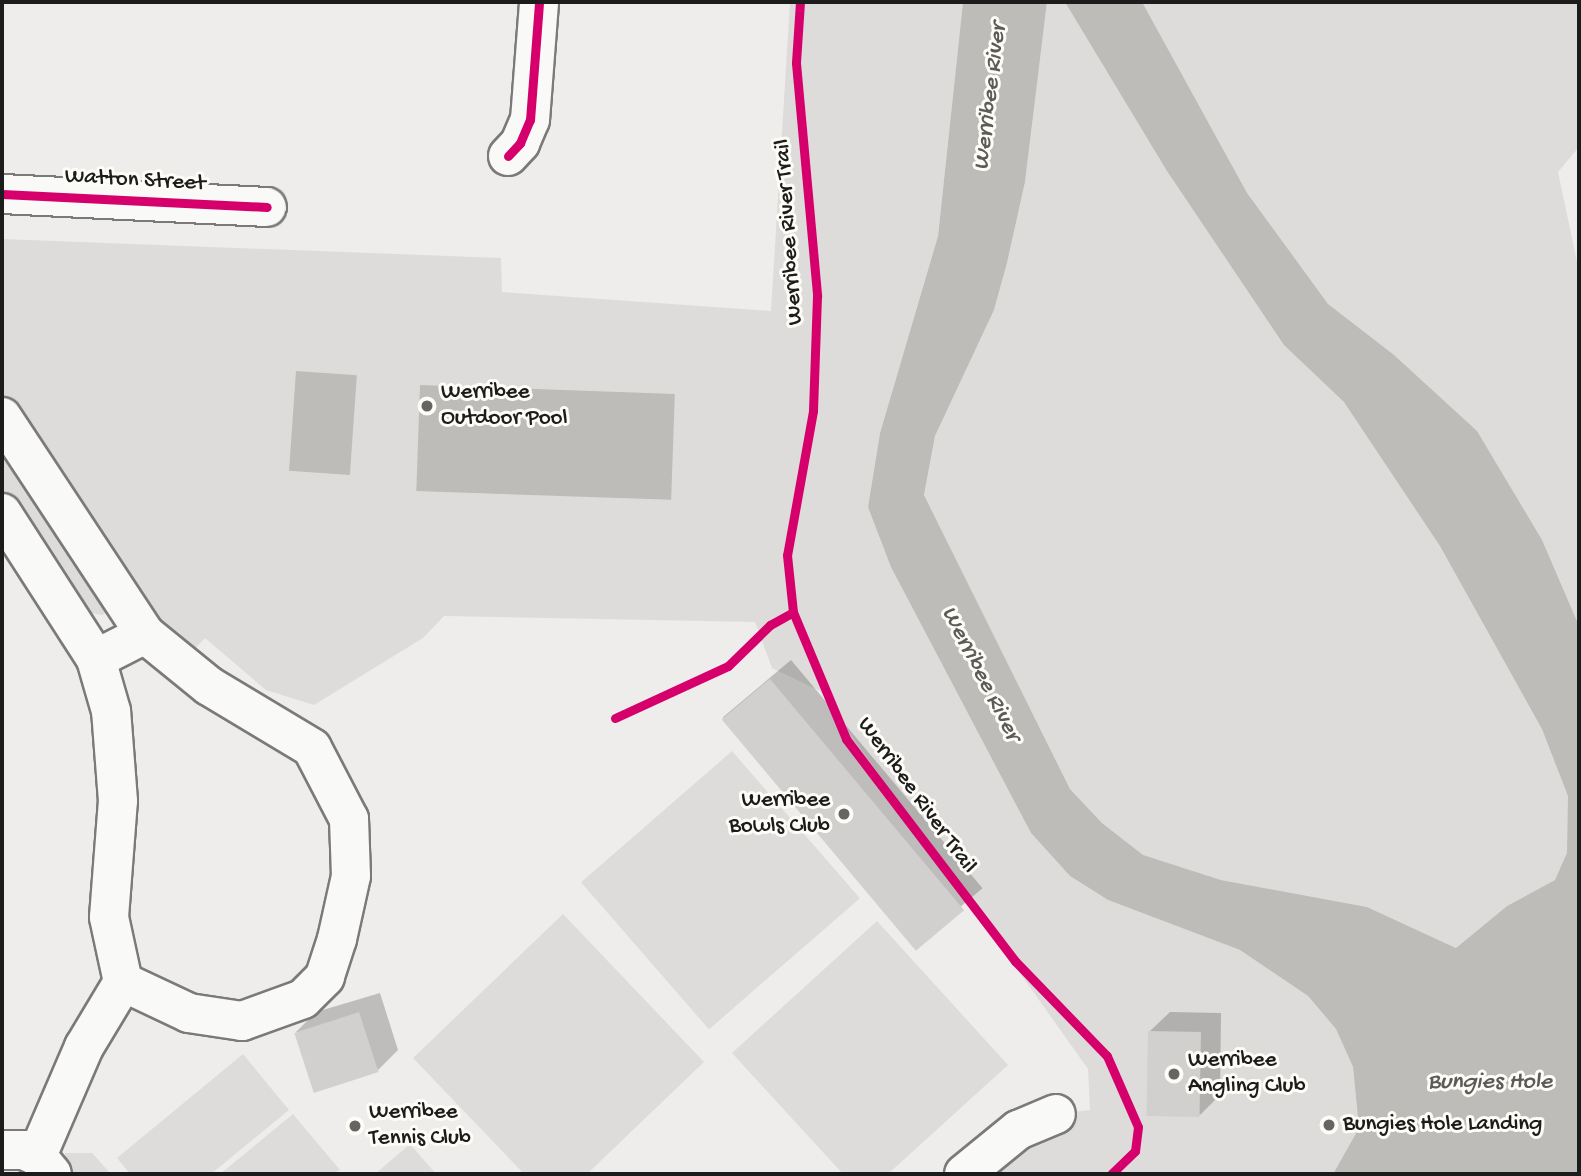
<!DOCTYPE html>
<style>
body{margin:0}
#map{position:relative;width:1581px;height:1176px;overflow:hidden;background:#efedeb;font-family:"Gochi Hand",sans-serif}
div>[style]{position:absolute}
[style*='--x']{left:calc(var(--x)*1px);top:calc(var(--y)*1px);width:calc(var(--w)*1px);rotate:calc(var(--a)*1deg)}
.green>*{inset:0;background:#dedcda;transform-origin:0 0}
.water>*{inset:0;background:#bdbcb9;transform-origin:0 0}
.shadow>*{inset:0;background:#0003;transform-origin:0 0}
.building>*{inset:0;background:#d1d0cf;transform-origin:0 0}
.roads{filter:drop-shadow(2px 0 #7b7a79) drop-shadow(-2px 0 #7b7a79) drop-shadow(0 2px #7b7a79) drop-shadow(0 -2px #7b7a79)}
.minor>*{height:38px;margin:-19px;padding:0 19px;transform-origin:19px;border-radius:19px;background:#f9f9f7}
.cycleway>*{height:9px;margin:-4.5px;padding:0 4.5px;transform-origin:4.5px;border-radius:4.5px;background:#d6006c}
.dots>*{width:19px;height:19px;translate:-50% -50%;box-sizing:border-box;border:4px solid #fdfcf7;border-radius:50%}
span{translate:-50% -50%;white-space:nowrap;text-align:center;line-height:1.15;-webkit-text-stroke:6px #fdfcf7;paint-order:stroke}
.street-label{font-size:23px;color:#1c1c1c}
.poi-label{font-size:23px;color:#1c1c1c}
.left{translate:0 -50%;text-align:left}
.right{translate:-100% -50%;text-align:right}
.water-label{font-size:24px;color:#5b5b59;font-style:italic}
.frame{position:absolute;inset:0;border:4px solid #1c1c1c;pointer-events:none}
</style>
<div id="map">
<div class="green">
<div style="clip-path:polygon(790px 2px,963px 2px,938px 236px,880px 433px,868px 507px,1031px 833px,1070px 876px,1108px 900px,1240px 950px,1308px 996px,1336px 1029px,1353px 1067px,1359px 1128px,1333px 1174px,968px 1174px,1056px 1114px,1090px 1110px,1088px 1069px,820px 691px,772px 668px,755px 622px,444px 616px,423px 638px,314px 705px,266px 690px,205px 638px,191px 653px,167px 631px,126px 576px,63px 472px,2px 401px,2px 239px,501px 258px,502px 292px,771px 311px)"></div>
<div style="clip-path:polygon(1047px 2px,1579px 2px,1579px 147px,1558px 172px,1579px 271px,1579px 867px,1507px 906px,1456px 948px,1367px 907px,1221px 880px,1142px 855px,1102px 823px,1070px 789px,924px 495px,935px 436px,994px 310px,1007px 263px,1025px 182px)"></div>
<div style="clip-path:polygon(2px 437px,112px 609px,102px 615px,76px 610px,2px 499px)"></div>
<div style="left:732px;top:751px;width:195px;height:200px;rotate:49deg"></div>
<div style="clip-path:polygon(563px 914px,704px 1062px,587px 1174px,524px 1174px,413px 1058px)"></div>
<div style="clip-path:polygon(877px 921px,1008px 1065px,888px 1174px,843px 1174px,732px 1053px)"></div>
<div style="clip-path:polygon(243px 1054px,289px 1110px,211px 1174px,130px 1174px,117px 1158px)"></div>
<div style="clip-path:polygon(293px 1114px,340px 1170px,334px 1174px,220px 1174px)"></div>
<div style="clip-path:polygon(410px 1144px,436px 1174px,375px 1174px)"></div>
<div style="clip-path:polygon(65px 1153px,92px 1153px,111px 1174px,67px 1174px)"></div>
</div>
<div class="water">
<div style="clip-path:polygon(963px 2px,1047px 2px,1025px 182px,1007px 263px,994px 310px,935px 436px,924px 495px,1070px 789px,1102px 823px,1143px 855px,1221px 880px,1367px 907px,1456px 948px,1507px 906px,1555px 880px,1567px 853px,1568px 796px,1542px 729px,1440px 546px,1344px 402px,1284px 345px,1167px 171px,1065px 2px,1142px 2px,1247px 193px,1328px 304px,1394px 355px,1477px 431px,1542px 540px,1579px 626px,1579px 1174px,1333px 1174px,1359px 1128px,1353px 1067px,1336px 1029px,1308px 996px,1240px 950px,1108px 900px,1070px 876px,1031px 833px,891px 567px,868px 507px,880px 433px,938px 236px)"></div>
<div style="left:296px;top:371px;width:61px;height:100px;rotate:4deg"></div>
<div style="left:420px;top:385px;width:255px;height:106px;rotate:2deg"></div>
</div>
<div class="shadow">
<div style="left:791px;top:660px;width:298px;height:89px;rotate:50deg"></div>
<div style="clip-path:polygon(380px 993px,398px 1050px,377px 1071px,296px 1032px,316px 1012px)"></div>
<div style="clip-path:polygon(1170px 1012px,1221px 1013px,1220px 1095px,1200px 1115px,1149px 1032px)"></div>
</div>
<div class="building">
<div style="left:770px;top:679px;width:302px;height:63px;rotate:50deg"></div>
<div style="left:359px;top:1012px;width:63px;height:68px;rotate:72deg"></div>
<div style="left:1148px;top:1031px;width:53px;height:85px;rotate:1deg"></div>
</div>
<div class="roads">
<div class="minor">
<div style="--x:508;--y:156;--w:18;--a:-47"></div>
<div style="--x:520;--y:143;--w:25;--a:-67"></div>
<div style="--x:530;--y:120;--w:118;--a:-85.6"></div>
<div style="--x:2;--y:194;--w:265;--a:2.8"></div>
<div style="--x:2;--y:417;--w:260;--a:56.6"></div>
<div style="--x:145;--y:634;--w:82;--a:39.1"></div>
<div style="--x:209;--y:686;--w:120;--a:31"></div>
<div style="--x:312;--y:748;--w:80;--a:62.5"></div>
<div style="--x:349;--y:819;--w:57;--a:88"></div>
<div style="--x:351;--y:876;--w:65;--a:102.5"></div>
<div style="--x:337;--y:939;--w:40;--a:108"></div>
<div style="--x:325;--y:977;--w:31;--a:135"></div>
<div style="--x:303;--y:999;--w:65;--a:160.2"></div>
<div style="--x:242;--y:1021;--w:54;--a:-171.4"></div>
<div style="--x:189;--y:1013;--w:73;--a:-154.8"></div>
<div style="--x:2;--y:513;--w:174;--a:57.2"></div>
<div style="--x:2;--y:1150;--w:22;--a:0"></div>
<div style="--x:24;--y:1150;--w:14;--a:25"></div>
<div style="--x:37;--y:1156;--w:23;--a:50"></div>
<div style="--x:37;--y:1156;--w:119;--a:-66.7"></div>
<div style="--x:84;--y:1047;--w:76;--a:-59"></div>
<div style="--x:123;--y:982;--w:66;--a:-102.2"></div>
<div style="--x:109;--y:917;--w:116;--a:-85.6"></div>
<div style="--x:118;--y:801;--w:90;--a:-94.4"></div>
<div style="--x:111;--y:711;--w:54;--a:-106.1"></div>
<div style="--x:96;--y:659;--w:55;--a:-27"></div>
<div style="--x:964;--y:1174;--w:70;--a:-39.2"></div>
<div style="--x:1018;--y:1130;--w:41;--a:-22.8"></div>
</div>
</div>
<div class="cycleway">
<div style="--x:800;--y:2;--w:61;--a:93.8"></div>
<div style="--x:796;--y:63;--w:234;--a:84.8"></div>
<div style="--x:817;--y:296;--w:115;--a:92"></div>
<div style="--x:813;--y:411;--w:146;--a:100.2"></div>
<div style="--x:787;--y:555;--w:57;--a:84"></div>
<div style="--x:793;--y:612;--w:138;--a:67.3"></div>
<div style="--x:846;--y:739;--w:279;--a:52.7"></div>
<div style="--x:1015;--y:961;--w:132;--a:45.9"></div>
<div style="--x:1107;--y:1056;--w:77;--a:66.4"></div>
<div style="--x:1138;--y:1127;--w:24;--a:97"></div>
<div style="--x:1135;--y:1151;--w:33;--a:136"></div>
<div style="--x:508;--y:156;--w:18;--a:-47"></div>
<div style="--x:520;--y:143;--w:25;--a:-67"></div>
<div style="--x:530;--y:120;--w:118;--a:-85.6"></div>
<div style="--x:2;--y:194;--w:265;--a:2.8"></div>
<div style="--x:615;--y:718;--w:124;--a:-24.7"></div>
<div style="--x:728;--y:666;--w:59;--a:-44.3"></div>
<div style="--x:770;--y:625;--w:26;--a:-29"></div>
</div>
<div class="dots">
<div style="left:427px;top:406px;background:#666564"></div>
<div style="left:844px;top:814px;background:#666564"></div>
<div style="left:1174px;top:1074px;background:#666564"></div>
<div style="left:1329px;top:1125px;background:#666564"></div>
<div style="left:355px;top:1126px;background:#666564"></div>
</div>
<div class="street-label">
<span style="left:135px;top:181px;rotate:3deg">Watton Street</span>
<span style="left:790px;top:232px;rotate:-94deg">Werribee River Trail</span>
<span style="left:916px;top:796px;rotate:54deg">Werribee River Trail</span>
</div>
<div class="poi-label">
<span class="left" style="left:441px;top:406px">Werribee<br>Outdoor Pool</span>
<span class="right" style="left:830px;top:814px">Werribee<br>Bowls Club</span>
<span class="left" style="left:1188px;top:1074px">Werribee<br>Angling Club</span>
<span class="left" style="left:369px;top:1126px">Werribee<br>Tennis Club</span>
<span class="left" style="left:1343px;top:1125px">Bungies Hole Landing</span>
</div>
<div class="water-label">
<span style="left:991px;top:97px;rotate:-83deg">Werribee River</span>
<span style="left:980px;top:674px;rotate:63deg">Werribee River</span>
<span style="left:1490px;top:1083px">Bungies Hole</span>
</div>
<div class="frame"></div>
</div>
